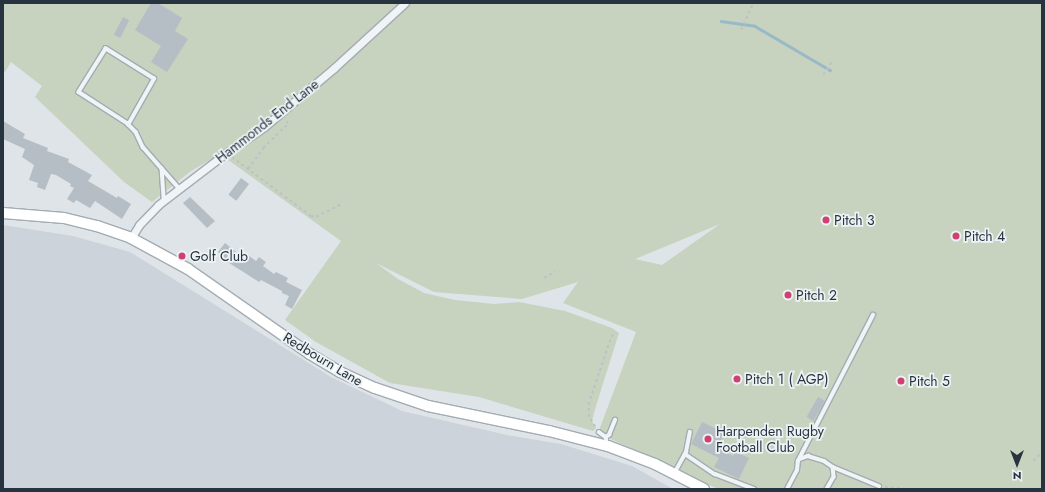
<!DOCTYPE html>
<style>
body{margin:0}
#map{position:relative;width:1045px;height:492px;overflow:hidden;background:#dee4e8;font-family:Jost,sans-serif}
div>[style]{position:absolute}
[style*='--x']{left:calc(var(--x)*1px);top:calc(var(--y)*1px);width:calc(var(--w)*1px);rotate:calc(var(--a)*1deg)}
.built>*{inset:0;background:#ccd3da}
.green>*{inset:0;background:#c7d2bf}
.stream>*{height:2.5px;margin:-1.25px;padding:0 1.25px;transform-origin:1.25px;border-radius:1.25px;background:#98b9c8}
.building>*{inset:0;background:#b5bec5;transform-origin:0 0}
.path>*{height:1.5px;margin-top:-0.75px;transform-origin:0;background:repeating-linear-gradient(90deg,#bcc2c6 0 3px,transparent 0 6px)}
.roads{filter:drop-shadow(1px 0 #a3acb2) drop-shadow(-1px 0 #a3acb2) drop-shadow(0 1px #a3acb2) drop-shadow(0 -1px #a3acb2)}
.lane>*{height:3.5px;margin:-1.75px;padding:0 1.75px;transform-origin:1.75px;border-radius:1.75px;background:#f1f4f6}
.street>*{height:7px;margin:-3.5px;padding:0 3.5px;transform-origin:3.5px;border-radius:3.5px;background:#f1f4f6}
.secondary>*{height:10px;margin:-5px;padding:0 5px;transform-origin:5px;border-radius:5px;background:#fff}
.dots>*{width:11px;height:11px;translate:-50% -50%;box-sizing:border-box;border:2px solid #edf2f5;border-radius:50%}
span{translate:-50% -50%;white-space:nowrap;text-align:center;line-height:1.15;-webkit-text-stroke:3.5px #edf2f5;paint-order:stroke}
.street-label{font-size:14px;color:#27343f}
.poi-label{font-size:14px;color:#27343f}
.left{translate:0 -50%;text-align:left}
.frame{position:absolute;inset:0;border:4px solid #27343f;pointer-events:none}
.north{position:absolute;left:997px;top:444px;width:40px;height:40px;-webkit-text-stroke:3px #edf2f5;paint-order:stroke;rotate:180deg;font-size:11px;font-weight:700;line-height:16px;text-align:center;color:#27343f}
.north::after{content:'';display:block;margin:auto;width:14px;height:18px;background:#27343f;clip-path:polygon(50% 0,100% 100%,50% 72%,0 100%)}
</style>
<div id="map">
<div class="built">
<div style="clip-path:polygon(3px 225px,73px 236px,130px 252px,331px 377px,402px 411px,507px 435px,561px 444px,632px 466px,673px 489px,3px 489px)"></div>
</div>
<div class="green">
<div style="clip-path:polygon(evenodd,3px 3px,1042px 3px,1042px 489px,718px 489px,598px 433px,636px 332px,563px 303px,578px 282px,522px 299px,434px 292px,376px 263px,398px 279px,424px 293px,455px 300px,494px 304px,519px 302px,565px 311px,612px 328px,619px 333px,595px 409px,592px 421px,596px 428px,593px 431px,479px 397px,390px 383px,316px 342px,285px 320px,341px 241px,220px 154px,191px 171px,152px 202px,124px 182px,35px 97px,42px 86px,11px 62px,5px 72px,3px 70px,3px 3px,720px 224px,662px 265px,635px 259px,720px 224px)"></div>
</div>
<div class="stream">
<div style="--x:721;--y:21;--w:34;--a:8"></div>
<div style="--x:755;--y:26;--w:87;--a:30.4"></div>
</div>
<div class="building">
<div style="clip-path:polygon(151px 3px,158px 3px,182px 18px,175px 31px,188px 39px,167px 72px,151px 62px,161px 46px,135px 30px)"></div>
<div style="left:123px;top:17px;width:7px;height:20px;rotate:27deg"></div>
<div style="clip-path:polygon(3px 121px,25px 134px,23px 138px,48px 148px,47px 151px,69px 159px,68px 162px,92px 175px,88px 181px,117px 198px,118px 196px,131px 204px,122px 219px,95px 201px,90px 208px,76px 200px,74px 203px,67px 199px,74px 188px,70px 186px,71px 184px,56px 175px,51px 174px,45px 190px,37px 187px,38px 183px,29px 180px,34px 165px,22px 157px,25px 149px,3px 139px)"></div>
<div style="left:241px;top:178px;width:10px;height:21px;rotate:37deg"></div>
<div style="clip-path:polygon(190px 197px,215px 221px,207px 228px,183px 203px)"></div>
<div style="clip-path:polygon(225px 243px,245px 259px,248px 255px,256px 261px,259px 257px,266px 262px,263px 266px,274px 274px,276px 272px,288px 278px,286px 282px,302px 290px,292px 309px,285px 305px,289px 296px,282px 293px,282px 291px,261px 280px,259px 282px,226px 261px,218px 252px)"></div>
<div style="left:818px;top:397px;width:8px;height:23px;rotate:30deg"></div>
<div style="clip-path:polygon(702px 422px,725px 433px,717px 448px,733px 456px,735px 452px,749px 458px,739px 479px,714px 467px,719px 458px,691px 444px)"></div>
</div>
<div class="path">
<div style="--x:741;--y:30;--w:30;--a:-66"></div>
<div style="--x:823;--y:75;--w:18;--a:-56"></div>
<div style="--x:232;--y:157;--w:99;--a:36.8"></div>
<div style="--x:311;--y:216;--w:5;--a:11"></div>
<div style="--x:316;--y:217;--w:28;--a:-27"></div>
<div style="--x:248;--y:169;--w:26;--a:-54"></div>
<div style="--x:263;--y:148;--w:35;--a:-44"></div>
<div style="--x:288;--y:124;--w:5;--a:-127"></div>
<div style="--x:544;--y:278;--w:13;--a:-29"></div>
<div style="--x:595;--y:427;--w:12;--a:-121"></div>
<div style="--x:589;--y:417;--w:12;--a:-95"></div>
<div style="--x:588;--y:405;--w:72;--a:-71.3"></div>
<div style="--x:611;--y:337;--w:6;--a:-51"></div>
<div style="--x:1033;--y:461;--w:13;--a:-45"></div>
<div style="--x:885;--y:487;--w:24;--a:5"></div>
</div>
<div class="roads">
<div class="lane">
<div style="--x:128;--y:125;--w:53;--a:-60.5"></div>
<div style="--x:154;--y:79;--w:57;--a:-148"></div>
<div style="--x:106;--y:49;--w:51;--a:122.1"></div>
<div style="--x:79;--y:92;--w:57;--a:32.9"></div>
<div style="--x:127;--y:123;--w:13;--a:45"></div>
<div style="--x:136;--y:132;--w:17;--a:65"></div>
<div style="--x:143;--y:147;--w:55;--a:48.7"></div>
<div style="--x:162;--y:168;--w:32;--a:86"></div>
<div style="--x:599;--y:432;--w:9;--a:36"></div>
<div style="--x:606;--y:444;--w:7;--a:-90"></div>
<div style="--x:606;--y:437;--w:4;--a:-34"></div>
<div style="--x:609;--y:435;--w:16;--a:-68"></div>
<div style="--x:685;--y:454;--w:36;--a:34"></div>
<div style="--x:715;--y:474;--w:42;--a:21"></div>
<div style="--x:800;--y:459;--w:9;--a:-21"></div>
<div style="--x:808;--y:456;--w:17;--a:17"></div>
<div style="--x:824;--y:461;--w:11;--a:34"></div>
<div style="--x:833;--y:467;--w:10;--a:84"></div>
<div style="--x:834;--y:477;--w:14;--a:120"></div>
<div style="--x:833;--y:467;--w:50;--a:22.4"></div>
<div style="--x:675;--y:472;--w:23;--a:-61"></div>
<div style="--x:686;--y:452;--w:20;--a:-79"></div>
<div style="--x:787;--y:489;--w:21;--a:-62"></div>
<div style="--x:797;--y:470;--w:9;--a:-84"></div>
<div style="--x:798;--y:461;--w:164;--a:-62.8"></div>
</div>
<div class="street">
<div style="--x:131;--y:238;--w:15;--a:-58"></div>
<div style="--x:139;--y:225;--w:28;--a:-46"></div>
<div style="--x:158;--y:205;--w:86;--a:-37.4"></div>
<div style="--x:226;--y:153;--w:46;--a:-34.4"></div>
<div style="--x:264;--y:127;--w:92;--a:-40.1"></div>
<div style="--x:334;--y:68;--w:96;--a:-42.5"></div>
</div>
<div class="secondary">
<div style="--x:3;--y:213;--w:61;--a:4.7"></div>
<div style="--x:64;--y:218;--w:34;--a:14"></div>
<div style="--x:97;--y:226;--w:36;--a:19"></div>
<div style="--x:131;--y:238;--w:65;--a:28.5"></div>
<div style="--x:188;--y:269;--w:149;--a:34.9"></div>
<div style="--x:310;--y:354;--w:35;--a:31"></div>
<div style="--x:340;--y:372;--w:38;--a:25"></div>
<div style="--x:375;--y:388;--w:56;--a:18.8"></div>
<div style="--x:428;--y:406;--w:124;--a:11.7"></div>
<div style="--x:549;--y:431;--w:61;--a:14.3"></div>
<div style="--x:608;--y:446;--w:50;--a:21"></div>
<div style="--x:655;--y:464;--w:55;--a:27"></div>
</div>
</div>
<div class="dots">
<div style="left:826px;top:220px;background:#cf4171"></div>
<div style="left:956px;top:236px;background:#cf4171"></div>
<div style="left:182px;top:256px;background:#cf4171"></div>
<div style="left:788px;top:295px;background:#cf4171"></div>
<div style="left:737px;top:379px;background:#cf4171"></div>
<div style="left:901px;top:381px;background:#cf4171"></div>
<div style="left:708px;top:439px;background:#cf4171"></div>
</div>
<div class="street-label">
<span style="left:267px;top:121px;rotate:-38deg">Hammonds End Lane</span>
<span style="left:323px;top:359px;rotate:31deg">Redbourn Lane</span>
</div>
<div class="poi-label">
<span class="left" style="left:834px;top:220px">Pitch 3</span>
<span class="left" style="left:964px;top:236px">Pitch 4</span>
<span class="left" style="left:190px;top:256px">Golf Club</span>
<span class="left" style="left:796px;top:295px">Pitch 2</span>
<span class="left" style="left:745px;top:379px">Pitch 1 ( AGP)</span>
<span class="left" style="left:909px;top:381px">Pitch 5</span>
<span class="left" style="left:716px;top:439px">Harpenden Rugby<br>Football Club</span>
</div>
<div class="frame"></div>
<div class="north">N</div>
</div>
